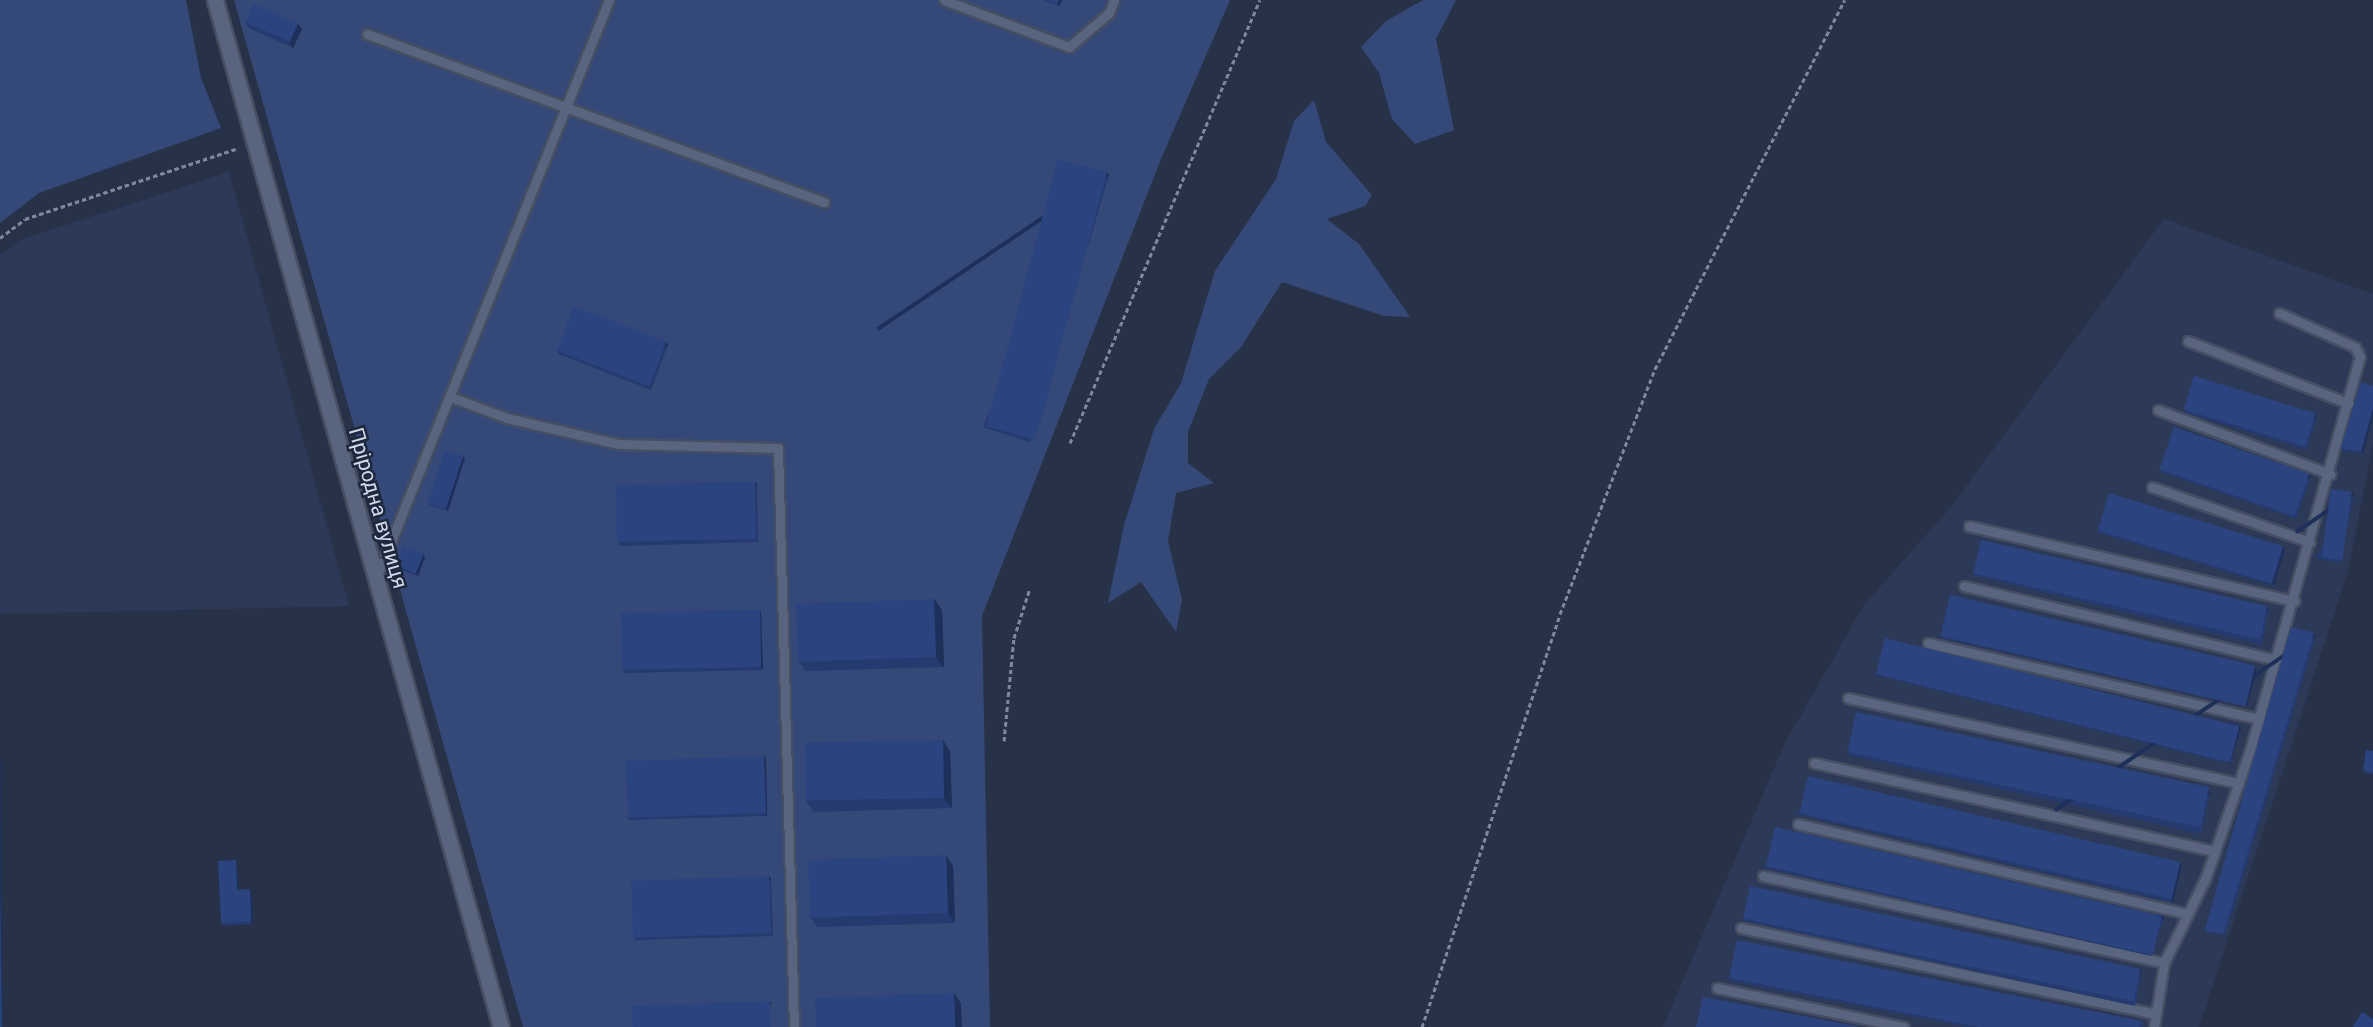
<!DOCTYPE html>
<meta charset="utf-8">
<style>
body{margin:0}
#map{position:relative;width:2373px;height:1027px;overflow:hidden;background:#273249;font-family:Roboto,sans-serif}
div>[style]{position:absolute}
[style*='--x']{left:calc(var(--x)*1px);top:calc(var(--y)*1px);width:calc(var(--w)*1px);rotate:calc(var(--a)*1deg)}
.built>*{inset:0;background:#2d3a57}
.green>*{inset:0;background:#344977}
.path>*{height:3px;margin-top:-1.5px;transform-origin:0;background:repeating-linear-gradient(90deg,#80889b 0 4.5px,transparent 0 7.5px)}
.roads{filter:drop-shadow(2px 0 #464e62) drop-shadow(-2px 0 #464e62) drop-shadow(0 2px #464e62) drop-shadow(0 -2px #464e62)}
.service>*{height:9px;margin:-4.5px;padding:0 4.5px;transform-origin:4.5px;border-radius:4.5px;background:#59657f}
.minor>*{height:15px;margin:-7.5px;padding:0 7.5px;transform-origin:7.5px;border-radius:7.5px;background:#59657f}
.wall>*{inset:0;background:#253a6e}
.shaded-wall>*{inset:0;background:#1e305a;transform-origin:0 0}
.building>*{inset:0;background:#2b4480;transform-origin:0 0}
span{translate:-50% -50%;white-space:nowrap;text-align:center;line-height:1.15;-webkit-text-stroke:5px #1d283e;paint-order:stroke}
.street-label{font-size:21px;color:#d1d8e7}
</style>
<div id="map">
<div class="built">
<div style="clip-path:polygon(229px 172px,349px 606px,0 614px,0 255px,20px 240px)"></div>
<div style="clip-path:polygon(2164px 219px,2373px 294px,2373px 443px,2348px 571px,2199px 1027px,1663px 1027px,1785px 743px,1864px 605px,1951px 507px)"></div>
</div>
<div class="green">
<div style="clip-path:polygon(0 0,186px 0,201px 78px,221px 128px,39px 193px,0 223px)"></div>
<div style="clip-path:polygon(234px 0,1230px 0,1161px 159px,982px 616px,990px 1027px,523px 1027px)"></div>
<div style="clip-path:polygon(1423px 0,1456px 0,1436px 39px,1454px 130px,1415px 144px,1392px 119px,1379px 73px,1361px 47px,1386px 21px)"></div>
<div style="clip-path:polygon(1314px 100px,1326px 142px,1372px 195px,1365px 206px,1327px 219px,1359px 244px,1410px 317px,1384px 316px,1282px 282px,1241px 347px,1209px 379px,1188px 432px,1188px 463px,1214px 483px,1176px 493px,1168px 541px,1182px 600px,1176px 632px,1141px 582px,1108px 603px,1124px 525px,1154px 429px,1181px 383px,1215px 271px,1276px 179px,1294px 121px)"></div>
</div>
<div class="path">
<div style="--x:0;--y:238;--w:31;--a:-37"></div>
<div style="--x:25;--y:219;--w:225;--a:-18.4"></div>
<div style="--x:1070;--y:443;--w:482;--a:-66.8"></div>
<div style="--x:1004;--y:741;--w:103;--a:-84.5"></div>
<div style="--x:1014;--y:638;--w:52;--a:-72.3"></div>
<div style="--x:1422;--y:1027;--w:435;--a:-71.5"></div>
<div style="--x:1560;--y:614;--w:263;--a:-68.8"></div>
<div style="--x:1655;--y:369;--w:415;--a:-62.8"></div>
</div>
<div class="roads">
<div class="service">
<div style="--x:944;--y:0;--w:134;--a:20.6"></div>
<div style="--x:1069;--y:47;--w:52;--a:-40.4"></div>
<div style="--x:1109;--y:13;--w:14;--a:-69"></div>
<div style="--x:367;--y:34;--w:487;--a:20.2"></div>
<div style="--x:2188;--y:341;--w:172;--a:21.2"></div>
<div style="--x:451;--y:397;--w:60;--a:20.6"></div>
<div style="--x:507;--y:418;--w:115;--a:13.1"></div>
<div style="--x:619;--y:444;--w:159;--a:1.4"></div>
<div style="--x:778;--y:448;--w:579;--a:88.42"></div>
<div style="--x:2158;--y:410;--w:184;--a:20.4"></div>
<div style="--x:2152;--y:487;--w:167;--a:19.2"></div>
<div style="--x:1969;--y:526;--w:334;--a:13"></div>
<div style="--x:377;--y:576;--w:621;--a:-68.06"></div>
<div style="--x:1964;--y:586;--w:321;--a:13.3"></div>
<div style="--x:1928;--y:643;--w:340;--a:12.9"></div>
<div style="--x:1848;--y:698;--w:400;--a:12.3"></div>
<div style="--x:1814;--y:763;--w:411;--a:12.4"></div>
<div style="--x:1798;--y:824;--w:400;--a:13"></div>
<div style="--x:1763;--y:876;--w:410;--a:12.2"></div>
<div style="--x:1741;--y:928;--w:424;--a:11.7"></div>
<div style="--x:1717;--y:988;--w:191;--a:11.8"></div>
<div style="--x:2154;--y:1027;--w:65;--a:-81.1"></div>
<div style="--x:2164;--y:963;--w:96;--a:-64"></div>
<div style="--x:2206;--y:877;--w:134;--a:-70.9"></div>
<div style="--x:2250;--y:750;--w:408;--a:-74.4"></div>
<div style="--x:2360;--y:357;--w:11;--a:-117"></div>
<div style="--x:2355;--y:347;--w:83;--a:-155.9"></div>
</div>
<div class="minor">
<div style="--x:215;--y:0;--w:1066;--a:74.44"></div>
</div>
</div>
<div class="wall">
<div style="clip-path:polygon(1044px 0,1062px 0,1059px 6px)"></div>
<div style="clip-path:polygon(245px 22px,298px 24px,302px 29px,293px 48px,249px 28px)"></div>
<div style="clip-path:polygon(1107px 172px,1109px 175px,1030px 442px,985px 428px,983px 426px)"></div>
<div style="clip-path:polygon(666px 342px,668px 345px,651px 390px,559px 354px,557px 351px)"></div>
<div style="clip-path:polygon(2361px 382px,2363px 454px,2343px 451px,2341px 448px)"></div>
<div style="clip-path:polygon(2184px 410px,2315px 413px,2317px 416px,2307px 450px,2186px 413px)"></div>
<div style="clip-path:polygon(465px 458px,448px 511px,430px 505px,428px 503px)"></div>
<div style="clip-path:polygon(2159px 469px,2309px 474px,2311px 477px,2296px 519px,2161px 472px)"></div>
<div style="clip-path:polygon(757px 485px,758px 542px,620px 546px,618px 543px)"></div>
<div style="clip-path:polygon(2354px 495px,2340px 563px,2318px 559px,2316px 556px)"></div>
<div style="clip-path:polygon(2097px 530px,2285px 549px,2274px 586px,2099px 533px)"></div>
<div style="clip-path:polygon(423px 554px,425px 557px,418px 576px,397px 568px,395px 565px)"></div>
<div style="clip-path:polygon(1971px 572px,2269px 609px,2262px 645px,1973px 575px)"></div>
<div style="clip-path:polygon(934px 599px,942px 610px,944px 667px,805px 671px,798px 660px)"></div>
<div style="clip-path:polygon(761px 612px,763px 670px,625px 673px,623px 671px)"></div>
<div style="clip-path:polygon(2314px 633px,2316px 636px,2225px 936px,2207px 932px,2205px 930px)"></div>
<div style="clip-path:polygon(1936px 635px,2257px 669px,2247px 706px,1938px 637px)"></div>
<div style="clip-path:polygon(1874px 673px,2239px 725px,2241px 728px,2230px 764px,1876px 675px)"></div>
<div style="clip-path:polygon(950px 751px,952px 808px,814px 812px,806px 801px)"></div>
<div style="clip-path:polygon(2373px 751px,2373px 774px,2365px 773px,2363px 770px)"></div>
<div style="clip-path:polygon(1846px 752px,2208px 790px,2210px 793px,2201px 834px,1848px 755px)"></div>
<div style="clip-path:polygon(766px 759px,767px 816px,629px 820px,627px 817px)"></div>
<div style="clip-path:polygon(1794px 811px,2182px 865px,2173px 903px,1796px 814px)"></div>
<div style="clip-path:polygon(236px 860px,237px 863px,239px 890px,252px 892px,253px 924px,223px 926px,221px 923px)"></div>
<div style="clip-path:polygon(1764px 865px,2162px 915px,2164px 918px,2151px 956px,1765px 868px)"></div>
<div style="clip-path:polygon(953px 866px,955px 923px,817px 927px,810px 916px)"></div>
<div style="clip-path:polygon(771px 879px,773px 936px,635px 940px,633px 937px)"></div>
<div style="clip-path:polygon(1742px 918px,2140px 969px,2142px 972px,2135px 1006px,1744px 921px)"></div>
<div style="clip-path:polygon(1729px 978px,2141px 1021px,2143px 1024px,2142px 1027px,1968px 1027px,1731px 981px)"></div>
</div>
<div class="shaded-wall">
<div style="clip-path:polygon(1059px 0,1062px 0,1059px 6px,1057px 4px)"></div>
<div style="clip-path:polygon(298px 24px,302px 29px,293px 48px,289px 43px)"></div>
<div style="left:1107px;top:172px;width:4px;height:278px;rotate:56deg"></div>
<div style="left:666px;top:342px;width:4px;height:48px;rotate:56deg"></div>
<div style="clip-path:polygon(2373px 408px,2373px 418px,2363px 454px,2361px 452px)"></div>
<div style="left:2315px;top:413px;width:4px;height:35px;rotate:56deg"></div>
<div style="clip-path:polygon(463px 456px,465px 458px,448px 511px,446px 508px)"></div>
<div style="left:2309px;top:474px;width:4px;height:45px;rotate:56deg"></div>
<div style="left:755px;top:482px;width:4px;height:57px;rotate:56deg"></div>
<div style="left:2352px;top:492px;width:4px;height:69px;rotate:56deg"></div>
<div style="clip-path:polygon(2283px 546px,2285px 549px,2274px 586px,2272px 584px)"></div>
<div style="clip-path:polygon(423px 554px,425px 557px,418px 576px,416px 574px)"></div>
<div style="clip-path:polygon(934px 599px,942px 610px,944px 667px,936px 657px)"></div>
<div style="left:2267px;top:607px;width:3px;height:37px;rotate:45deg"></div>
<div style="clip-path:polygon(760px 610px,761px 612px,763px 670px,761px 667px)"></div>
<div style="left:2314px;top:633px;width:4px;height:314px;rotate:56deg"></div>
<div style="clip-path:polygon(2255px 667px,2257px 669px,2247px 706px,2245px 703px)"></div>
<div style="clip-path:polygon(0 697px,3px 1027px,2px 1027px,0 878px)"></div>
<div style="clip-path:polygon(2239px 725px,2241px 728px,2230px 764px,2228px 762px)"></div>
<div style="clip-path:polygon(943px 740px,950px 751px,952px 808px,944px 798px)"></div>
<div style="clip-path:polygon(764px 756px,766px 759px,767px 816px,766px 813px)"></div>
<div style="left:2208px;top:790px;width:4px;height:42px;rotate:56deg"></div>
<div style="clip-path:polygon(946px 855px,953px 866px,955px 923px,948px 913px)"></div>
<div style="clip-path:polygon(236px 860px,237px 863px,239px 893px,237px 890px)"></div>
<div style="clip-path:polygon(2180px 863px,2182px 865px,2173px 903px,2171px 900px)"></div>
<div style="left:769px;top:876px;width:4px;height:57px;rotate:56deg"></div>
<div style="clip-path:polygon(250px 889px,252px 892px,253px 924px,251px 921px)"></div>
<div style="left:2162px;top:915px;width:4px;height:40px;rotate:56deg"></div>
<div style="left:2140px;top:969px;width:4px;height:35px;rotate:56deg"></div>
<div style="clip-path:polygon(954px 993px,961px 1003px,962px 1027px,955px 1027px)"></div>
<div style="left:770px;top:1001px;width:3px;height:26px;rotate:45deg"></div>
</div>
<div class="building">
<div style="clip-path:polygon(1048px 0,1059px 0,1057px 4px)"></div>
<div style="left:254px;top:4px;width:48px;height:20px;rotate:24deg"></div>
<div style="left:1058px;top:159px;width:51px;height:277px;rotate:15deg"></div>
<div style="left:574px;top:306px;width:99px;height:48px;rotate:21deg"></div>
<div style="left:2194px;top:376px;width:127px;height:35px;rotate:17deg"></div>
<div style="clip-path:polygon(2361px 382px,2373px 386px,2373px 408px,2361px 452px,2341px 448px)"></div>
<div style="left:2174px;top:427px;width:143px;height:45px;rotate:19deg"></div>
<div style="left:445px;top:450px;width:19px;height:56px;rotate:18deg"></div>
<div style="left:755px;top:482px;width:57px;height:139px;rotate:89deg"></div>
<div style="left:2331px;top:489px;width:21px;height:69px;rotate:8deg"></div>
<div style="left:2109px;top:493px;width:182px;height:39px;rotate:17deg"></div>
<div style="left:1981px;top:540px;width:294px;height:34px;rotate:13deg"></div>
<div style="left:403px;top:546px;width:22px;height:21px;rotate:22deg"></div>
<div style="left:1950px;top:595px;width:313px;height:42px;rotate:13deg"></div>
<div style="left:934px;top:599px;width:58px;height:138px;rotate:88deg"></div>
<div style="left:760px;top:610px;width:57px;height:139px;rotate:89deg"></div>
<div style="clip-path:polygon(2291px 627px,2314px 633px,2223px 934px,2205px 930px)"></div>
<div style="left:1885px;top:638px;width:365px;height:37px;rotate:14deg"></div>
<div style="left:1856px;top:712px;width:361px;height:41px;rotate:12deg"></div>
<div style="left:943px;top:740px;width:58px;height:138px;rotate:89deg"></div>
<div style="clip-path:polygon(2366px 750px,2373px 751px,2373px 772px,2363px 770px)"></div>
<div style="left:764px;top:756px;width:57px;height:138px;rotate:88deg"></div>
<div style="left:1808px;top:776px;width:382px;height:38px;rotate:13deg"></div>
<div style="left:1775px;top:827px;width:397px;height:40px;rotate:13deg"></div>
<div style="left:946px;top:855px;width:58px;height:138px;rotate:88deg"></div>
<div style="clip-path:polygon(236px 860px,237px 890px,250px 889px,251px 921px,221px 923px,218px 861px)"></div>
<div style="left:769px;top:876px;width:57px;height:138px;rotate:88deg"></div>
<div style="clip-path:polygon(0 878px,2px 1027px,0 1027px)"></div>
<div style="left:1750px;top:886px;width:399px;height:33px;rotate:12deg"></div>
<div style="clip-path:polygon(1737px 940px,2141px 1021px,2139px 1027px,1980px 1027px,1729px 978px)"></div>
<div style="left:954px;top:993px;width:34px;height:139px;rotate:88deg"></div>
<div style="clip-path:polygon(1703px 997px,1860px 1027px,1696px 1027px)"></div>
<div style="left:770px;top:1001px;width:26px;height:138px;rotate:88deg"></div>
<div style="clip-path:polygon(2362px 1012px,2373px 1019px,2373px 1027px,2353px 1027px)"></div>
</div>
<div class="street-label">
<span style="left:378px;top:508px;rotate:74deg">Пріродна вулиця</span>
</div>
</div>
